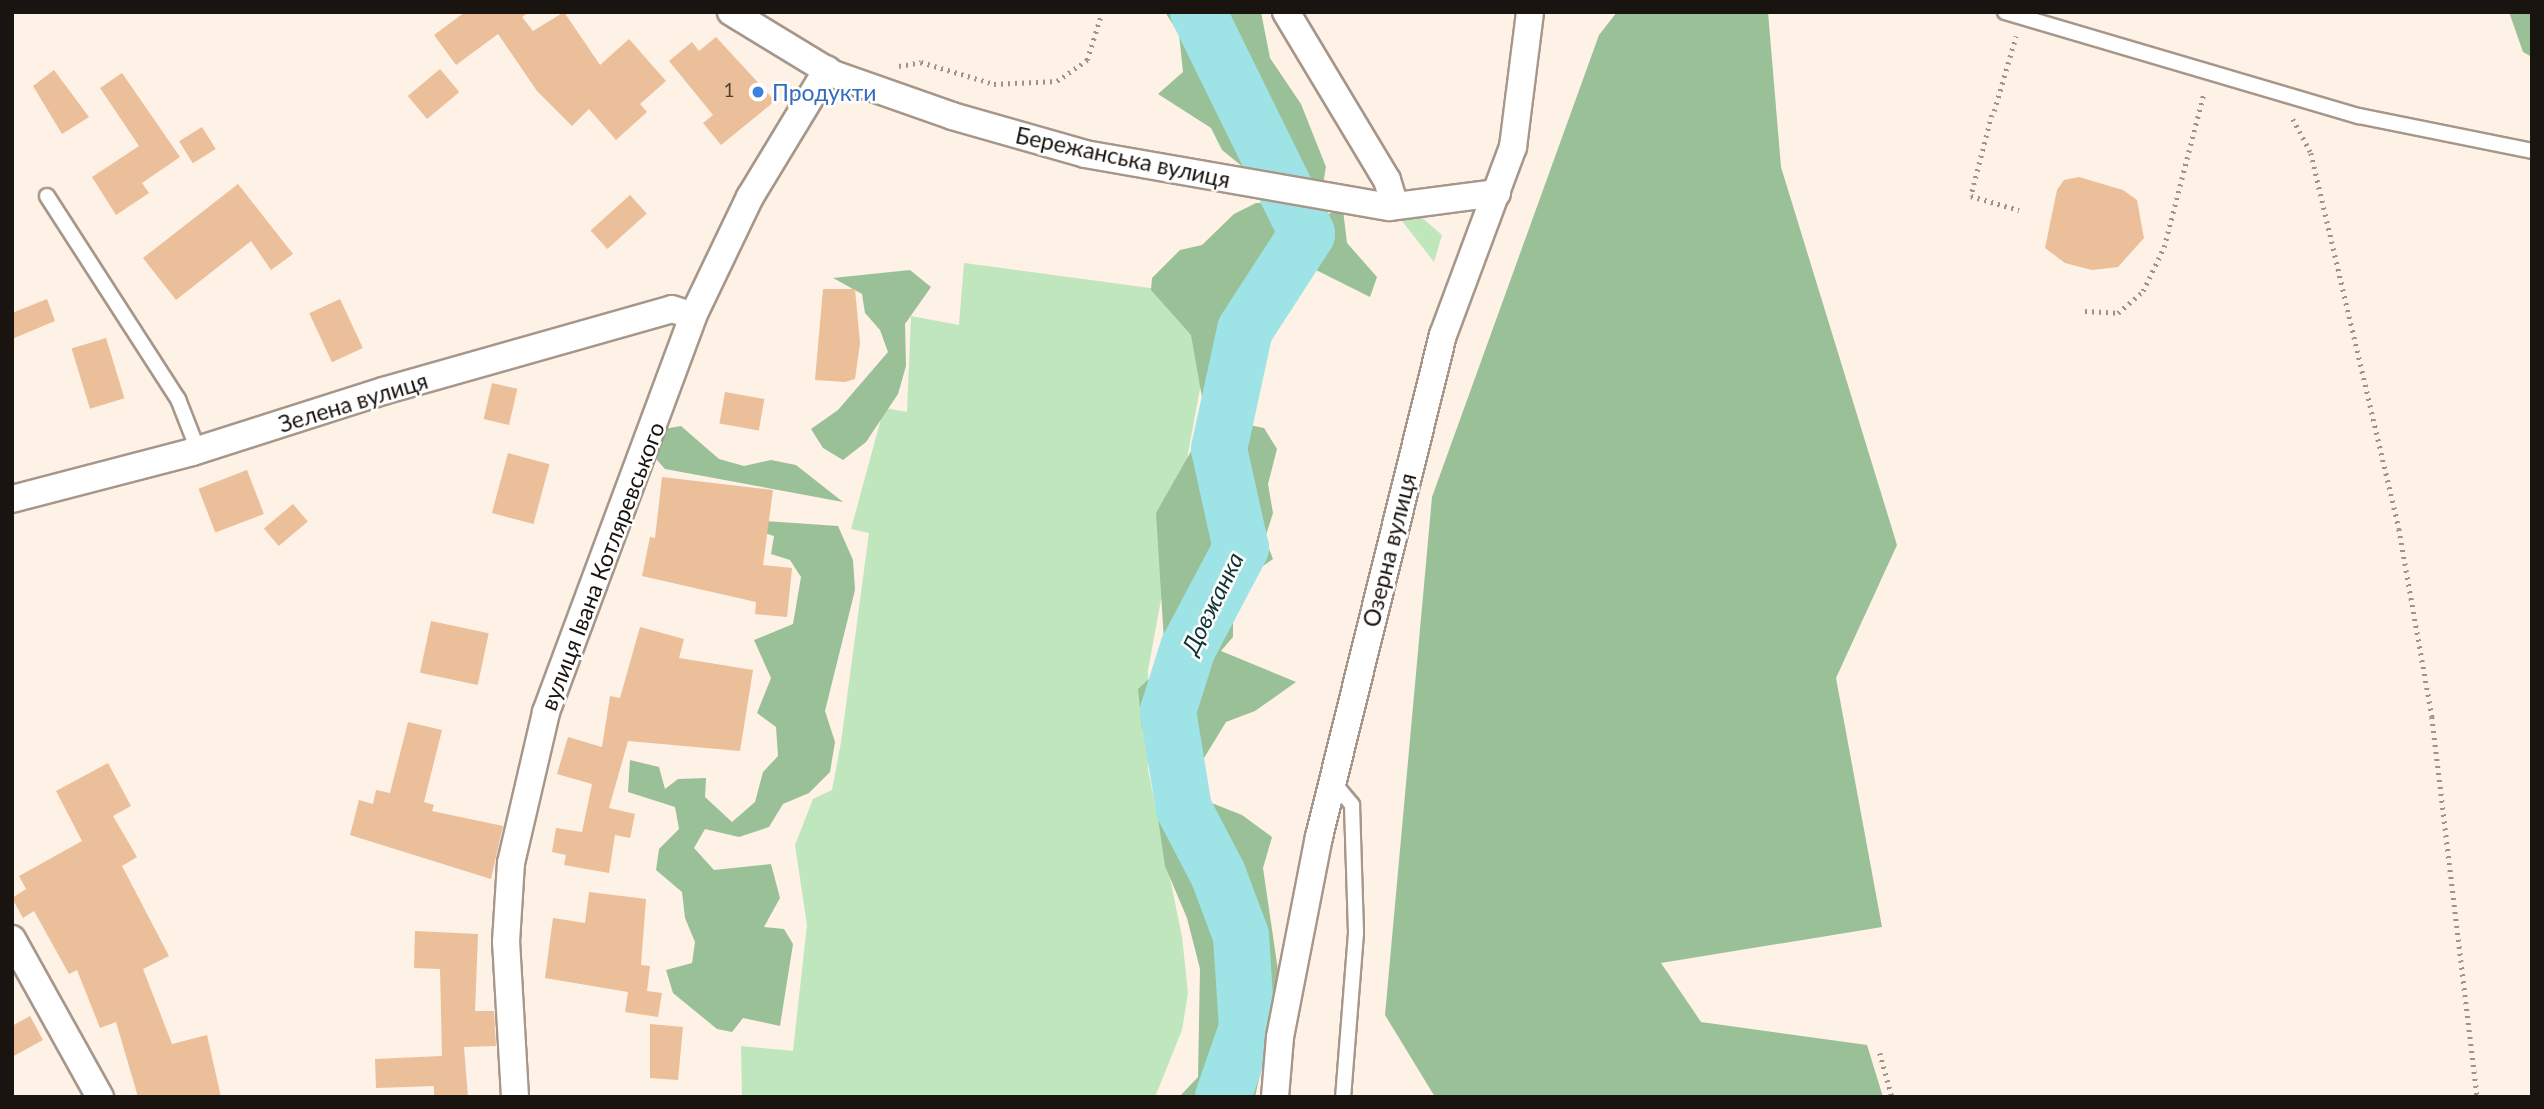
<!DOCTYPE html>
<meta charset="utf-8">
<style>
body{margin:0}
#map{position:relative;width:2544px;height:1109px;overflow:hidden;background:#fef1e5;font-family:Lato,sans-serif}
div>[style]{position:absolute}
[style*='--x']{left:calc(var(--x)*1px);top:calc(var(--y)*1px);width:calc(var(--w)*1px);rotate:calc(var(--a)*1deg)}
.green>*{inset:0;background:#bfe6bd}
.forest>*{inset:0;background:#9ac098}
.river>*{height:56px;margin:-28px;padding:0 28px;transform-origin:28px;border-radius:28px;background:#9ee4e6}
.building>*{inset:0;background:#eabf9a;transform-origin:0 0}
.path>*{height:4.5px;margin-top:-2.25px;transform-origin:0;background:repeating-linear-gradient(90deg,#9d938a 0 2px,transparent 0 7px)}
.roads{filter:drop-shadow(2px 0 #a6978a) drop-shadow(-2px 0 #a6978a) drop-shadow(0 2px #a6978a) drop-shadow(0 -2px #a6978a)}
.lane>*{height:14px;margin:-7px;padding:0 7px;transform-origin:7px;border-radius:7px;background:#fff}
.street>*{height:26px;margin:-13px;padding:0 13px;transform-origin:13px;border-radius:13px;background:#fff}
.dots>*{width:19px;height:19px;translate:-50% -50%;box-sizing:border-box;border:4px solid #fff;border-radius:50%}
span{translate:-50% -50%;white-space:nowrap;text-align:center;line-height:1.15;-webkit-text-stroke:5px #fff;paint-order:stroke}
.number-label{font-size:19px;color:#4d3f32}
.number-label span{-webkit-text-stroke-width:0}
.shop-label{font-size:23px;color:#366cbe}
.left{translate:0 -50%;text-align:left}
.street-label{font-size:23px;color:#19140f}
.water-label{font-size:24px;color:#103334;font-style:italic}
.frame{position:absolute;inset:0;border:14px solid #19140f;pointer-events:none}
</style>
<div id="map">
<div class="green">
<div style="clip-path:polygon(1420px 216px,1442px 235px,1434px 262px,1402px 221px)"></div>
<div style="clip-path:polygon(964px 263px,1165px 290px,1206px 356px,1148px 670px,1148px 770px,1182px 937px,1188px 993px,1182px 1030px,1155px 1097px,742px 1097px,741px 1046px,793px 1051px,807px 925px,795px 845px,813px 799px,832px 790px,841px 742px,869px 533px,851px 529px,884px 408px,907px 412px,911px 316px,959px 325px)"></div>
</div>
<div class="forest">
<div style="clip-path:polygon(1165px 12px,1261px 12px,1270px 58px,1301px 104px,1326px 167px,1323px 184px,1243px 167px,1222px 150px,1211px 128px,1158px 94px,1183px 72px,1179px 34px)"></div>
<div style="clip-path:polygon(1617px 12px,1768px 12px,1781px 167px,1897px 545px,1836px 678px,1882px 927px,1661px 963px,1701px 1022px,1867px 1045px,1883px 1097px,1435px 1097px,1385px 1015px,1432px 497px,1599px 35px)"></div>
<div style="clip-path:polygon(2509px 12px,2532px 12px,2532px 57px,2523px 52px)"></div>
<div style="clip-path:polygon(1256px 203px,1277px 203px,1309px 219px,1343px 210px,1347px 243px,1377px 277px,1370px 297px,1312px 268px,1292px 290px,1252px 302px,1255px 339px,1234px 422px,1264px 428px,1277px 449px,1268px 484px,1273px 513px,1265px 538px,1273px 559px,1247px 577px,1233px 610px,1233px 637px,1221px 651px,1296px 682px,1255px 711px,1226px 722px,1198px 768px,1158px 757px,1142px 728px,1138px 689px,1159px 670px,1164px 641px,1156px 513px,1194px 446px,1204px 409px,1191px 335px,1151px 290px,1152px 278px,1180px 250px,1202px 245px,1234px 214px)"></div>
<div style="clip-path:polygon(910px 270px,931px 287px,905px 324px,906px 366px,898px 394px,866px 442px,843px 460px,823px 448px,811px 429px,838px 410px,888px 352px,880px 330px,865px 313px,862px 294px,833px 278px)"></div>
<div style="clip-path:polygon(681px 426px,719px 459px,744px 466px,771px 460px,796px 465px,843px 502px,665px 469px,649px 451px,658px 430px)"></div>
<div style="clip-path:polygon(765px 521px,838px 526px,853px 560px,855px 590px,825px 711px,835px 742px,830px 772px,809px 793px,783px 804px,769px 827px,739px 837px,705px 829px,694px 848px,714px 870px,771px 864px,780px 898px,764px 927px,784px 929px,793px 944px,780px 1026px,743px 1018px,732px 1032px,717px 1029px,673px 993px,666px 970px,692px 963px,695px 942px,685px 918px,682px 892px,656px 870px,659px 849px,679px 829px,675px 807px,628px 792px,630px 760px,659px 767px,665px 789px,678px 779px,706px 778px,705px 797px,732px 822px,755px 802px,763px 772px,778px 756px,776px 727px,757px 713px,771px 678px,754px 640px,793px 624px,801px 577px,790px 560px,771px 554px,774px 536px,749px 528px)"></div>
<div style="clip-path:polygon(1199px 798px,1242px 815px,1272px 837px,1263px 868px,1280px 984px,1255px 1097px,1179px 1097px,1198px 1077px,1200px 969px,1187px 918px,1165px 866px,1157px 812px)"></div>
</div>
<div class="river">
<div style="--x:1198;--y:12;--w:247;--a:63.8"></div>
<div style="--x:1307;--y:234;--w:114;--a:122.9"></div>
<div style="--x:1245;--y:330;--w:122;--a:102.3"></div>
<div style="--x:1219;--y:449;--w:101;--a:77.5"></div>
<div style="--x:1241;--y:548;--w:113;--a:117.9"></div>
<div style="--x:1188;--y:648;--w:66;--a:107.6"></div>
<div style="--x:1168;--y:711;--w:99;--a:80.7"></div>
<div style="--x:1184;--y:809;--w:73;--a:62.4"></div>
<div style="--x:1218;--y:874;--w:66;--a:69.6"></div>
<div style="--x:1241;--y:936;--w:92;--a:86.3"></div>
<div style="--x:1247;--y:1028;--w:73;--a:109.2"></div>
</div>
<div class="building">
<div style="clip-path:polygon(465px 12px,529px 12px,522px 17px,533px 31px,564px 12px,600px 65px,629px 39px,666px 81px,640px 104px,647px 112px,616px 140px,589px 109px,572px 126px,537px 91px,498px 34px,456px 65px,434px 35px)"></div>
<div style="clip-path:polygon(716px 37px,775px 101px,721px 145px,703px 123px,713px 115px,669px 61px,692px 42px,699px 51px)"></div>
<div style="left:440px;top:69px;width:30px;height:42px;rotate:50deg"></div>
<div style="clip-path:polygon(54px 70px,89px 117px,62px 134px,33px 86px)"></div>
<div style="clip-path:polygon(122px 73px,180px 157px,142px 183px,149px 193px,116px 215px,92px 177px,139px 146px,100px 88px)"></div>
<div style="left:202px;top:127px;width:26px;height:27px;rotate:58deg"></div>
<div style="clip-path:polygon(2079px 177px,2123px 190px,2137px 200px,2144px 238px,2118px 267px,2092px 270px,2065px 263px,2045px 248px,2057px 190px,2064px 180px)"></div>
<div style="clip-path:polygon(238px 184px,293px 254px,271px 270px,251px 241px,176px 300px,143px 258px)"></div>
<div style="left:630px;top:195px;width:25px;height:53px;rotate:48deg"></div>
<div style="clip-path:polygon(823px 289px,855px 289px,860px 343px,855px 379px,845px 382px,815px 380px)"></div>
<div style="clip-path:polygon(47px 299px,55px 321px,12px 339px,12px 313px)"></div>
<div style="left:340px;top:299px;width:54px;height:34px;rotate:65deg"></div>
<div style="left:106px;top:338px;width:63px;height:36px;rotate:73deg"></div>
<div style="left:492px;top:383px;width:26px;height:37px;rotate:13deg"></div>
<div style="left:725px;top:392px;width:40px;height:32px;rotate:10deg"></div>
<div style="left:508px;top:453px;width:43px;height:62px;rotate:15deg"></div>
<div style="left:247px;top:470px;width:47px;height:52px;rotate:69deg"></div>
<div style="clip-path:polygon(662px 477px,773px 490px,763px 565px,792px 568px,787px 617px,755px 614px,756px 602px,642px 576px,650px 537px,655px 538px)"></div>
<div style="left:293px;top:504px;width:23px;height:38px;rotate:50deg"></div>
<div style="left:431px;top:621px;width:59px;height:53px;rotate:12deg"></div>
<div style="clip-path:polygon(640px 627px,684px 639px,679px 658px,753px 670px,740px 751px,628px 741px,609px 808px,635px 814px,630px 838px,615px 835px,609px 873px,564px 865px,566px 855px,552px 852px,556px 828px,582px 832px,592px 784px,557px 774px,568px 737px,602px 747px,610px 696px,620px 698px)"></div>
<div style="clip-path:polygon(408px 722px,442px 730px,424px 802px,434px 805px,432px 811px,503px 826px,491px 879px,350px 835px,359px 800px,373px 804px,376px 790px,390px 793px)"></div>
<div style="clip-path:polygon(108px 763px,131px 806px,113px 816px,137px 857px,122px 866px,169px 956px,143px 969px,172px 1044px,207px 1035px,221px 1097px,138px 1097px,116px 1022px,100px 1028px,77px 970px,69px 974px,34px 911px,23px 918px,12px 898px,26px 889px,19px 876px,82px 841px,56px 791px)"></div>
<div style="clip-path:polygon(589px 892px,646px 899px,641px 965px,650px 966px,647px 991px,662px 993px,658px 1017px,625px 1012px,628px 992px,545px 978px,553px 918px,585px 923px)"></div>
<div style="clip-path:polygon(415px 931px,478px 934px,475px 1011px,494px 1011px,496px 1046px,464px 1047px,468px 1097px,434px 1097px,434px 1086px,376px 1088px,375px 1059px,442px 1056px,440px 969px,414px 968px)"></div>
<div style="clip-path:polygon(30px 1016px,43px 1040px,12px 1057px,12px 1026px)"></div>
<div style="clip-path:polygon(650px 1024px,683px 1027px,678px 1080px,650px 1078px)"></div>
</div>
<div class="path">
<div style="--x:899;--y:66;--w:22;--a:-10"></div>
<div style="--x:921;--y:62;--w:76;--a:16.8"></div>
<div style="--x:994;--y:84;--w:63;--a:-2.7"></div>
<div style="--x:1057;--y:81;--w:37;--a:-35"></div>
<div style="--x:1087;--y:60;--w:50;--a:-72.6"></div>
<div style="--x:1994;--y:111;--w:78;--a:-73.7"></div>
<div style="--x:1992;--y:115;--w:84;--a:104.5"></div>
<div style="--x:1971;--y:196;--w:50;--a:16.3"></div>
<div style="--x:2293;--y:119;--w:38;--a:62"></div>
<div style="--x:2311;--y:153;--w:386;--a:76.8"></div>
<div style="--x:2399;--y:529;--w:191;--a:80"></div>
<div style="--x:2432;--y:717;--w:383;--a:83.2"></div>
<div style="--x:2085;--y:311;--w:33;--a:3"></div>
<div style="--x:2118;--y:313;--w:33;--a:-41"></div>
<div style="--x:2143;--y:291;--w:49;--a:-64.5"></div>
<div style="--x:2164;--y:247;--w:160;--a:-75.5"></div>
<div style="--x:1880;--y:1053;--w:46;--a:74.7"></div>
</div>
<div class="roads">
<div class="lane">
<div style="--x:2005;--y:12;--w:369;--a:16.4"></div>
<div style="--x:2359;--y:116;--w:177;--a:11.4"></div>
<div style="--x:47;--y:196;--w:242;--a:57.2"></div>
<div style="--x:178;--y:399;--w:55;--a:68.6"></div>
<div style="--x:1333;--y:782;--w:30;--a:50"></div>
<div style="--x:1352;--y:805;--w:128;--a:88.2"></div>
<div style="--x:1356;--y:933;--w:165;--a:94.5"></div>
</div>
<div class="street">
<div style="--x:731;--y:12;--w:119;--a:31.3"></div>
<div style="--x:833;--y:74;--w:126;--a:19.4"></div>
<div style="--x:952;--y:116;--w:138;--a:15.9"></div>
<div style="--x:1085;--y:154;--w:309;--a:9.9"></div>
<div style="--x:1389;--y:207;--w:109;--a:-7.4"></div>
<div style="--x:1286;--y:12;--w:196;--a:59"></div>
<div style="--x:1387;--y:180;--w:27;--a:73"></div>
<div style="--x:12;--y:499;--w:186;--a:-14.6"></div>
<div style="--x:192;--y:452;--w:201;--a:-17.7"></div>
<div style="--x:383;--y:391;--w:300;--a:-15.8"></div>
<div style="--x:672;--y:309;--w:22;--a:18"></div>
<div style="--x:12;--y:939;--w:181;--a:60.9"></div>
<div style="--x:515;--y:1097;--w:155;--a:-93.3"></div>
<div style="--x:506;--y:942;--w:79;--a:-86.4"></div>
<div style="--x:511;--y:863;--w:155;--a:-76.9"></div>
<div style="--x:546;--y:712;--w:422;--a:-69.6"></div>
<div style="--x:693;--y:316;--w:132;--a:-64.4"></div>
<div style="--x:750;--y:197;--w:149;--a:-58.8"></div>
<div style="--x:1275;--y:1097;--w:60;--a:-85.2"></div>
<div style="--x:1280;--y:1037;--w:204;--a:-79"></div>
<div style="--x:1319;--y:837;--w:517;--a:-76.13"></div>
<div style="--x:1443;--y:335;--w:201;--a:-69.6"></div>
<div style="--x:1513;--y:147;--w:136;--a:-82.8"></div>
</div>
</div>
<div class="dots">
<div style="left:758px;top:92px;background:#3f7fe0"></div>
</div>
<div class="number-label">
<span style="left:729px;top:90px">1</span>
</div>
<div class="shop-label">
<span class="left" style="left:772px;top:92px">Продукти</span>
</div>
<div class="street-label">
<span style="left:1123px;top:157px;rotate:12deg">Бережанська вулиця</span>
<span style="left:353px;top:402px;rotate:-17deg">Зелена вулиця</span>
<span style="left:1389px;top:550px;rotate:-76deg">Озерна вулиця</span>
<span style="left:602px;top:566px;rotate:-69deg">вулиця Івана Котляревського</span>
</div>
<div class="water-label">
<span style="left:1212px;top:603px;rotate:-64deg">Довжанка</span>
</div>
<div class="frame"></div>
</div>
